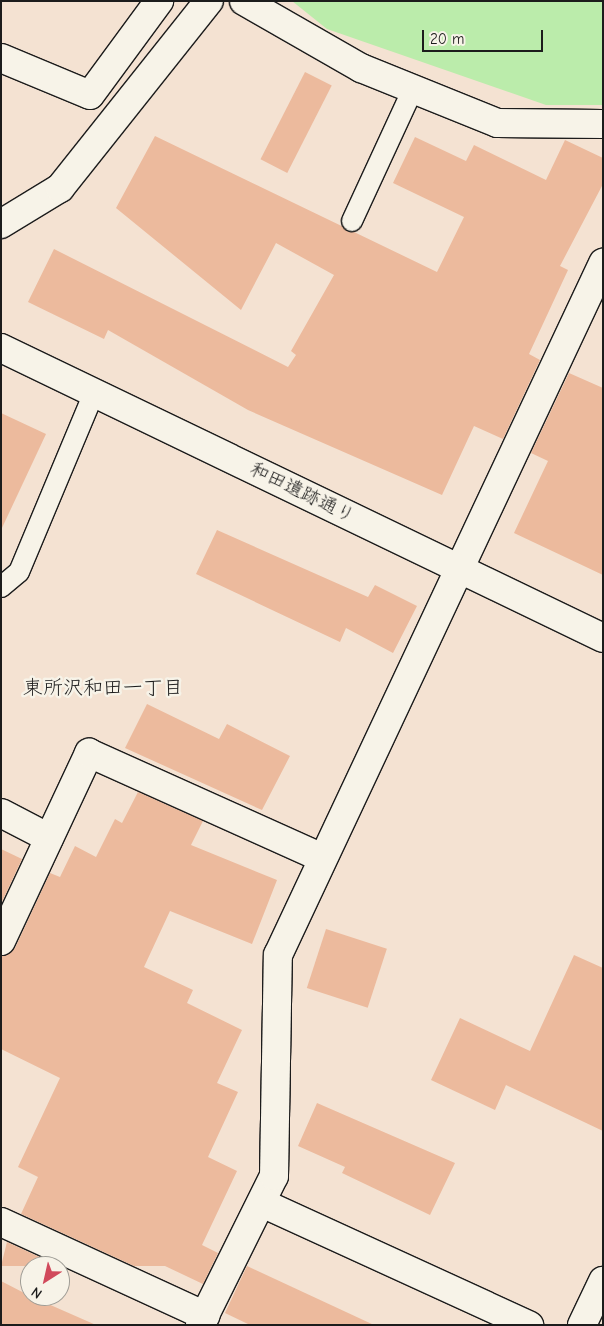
<!DOCTYPE html>
<meta charset="utf-8">
<style>
body{margin:0}
#map{position:relative;width:604px;height:1326px;overflow:hidden;background:#f4e2d2;font-family:"Comic Neue","Klee One",sans-serif}
div>[style]{position:absolute}
[style*='--x']{left:calc(var(--x)*1px);top:calc(var(--y)*1px);width:calc(var(--w)*1px);rotate:calc(var(--a)*1deg)}
.green>*{inset:0;background:#bbecab}
.building>*{inset:0;background:#ecba9d;transform-origin:0 0}
.roads{filter:drop-shadow(1px 0 #1c1c1c) drop-shadow(-1px 0 #1c1c1c) drop-shadow(0 1px #1c1c1c) drop-shadow(0 -1px #1c1c1c)}
.service>*{height:20px;margin:-10px;padding:0 10px;transform-origin:10px;border-radius:10px;background:#f7f3e8}
.minor>*{height:28px;margin:-14px;padding:0 14px;transform-origin:14px;border-radius:14px;background:#f7f3e8}
.tertiary>*{height:28px;margin:-14px;padding:0 14px;transform-origin:14px;border-radius:14px;background:#f7f3e8}
span{translate:-50% -50%;white-space:nowrap;text-align:center;line-height:1.15;-webkit-text-stroke:5px #f7f3e8;paint-order:stroke}
.street-label{font-size:19px;color:#1c1c1c}
.neighbourhood-label{font-size:20px;color:#1c1c1c}
.frame{position:absolute;inset:0;border:2px solid #1c1c1c;pointer-events:none}
.north{position:absolute;left:20px;top:1256px;width:50px;height:50px;box-sizing:border-box;background:#f7f3e8;border:1px solid #9f9d96;border-radius:50%;rotate:215deg;font-size:14px;font-weight:700;line-height:20px;text-align:center;color:#1c1c1c}
.north::after{content:'';display:block;margin:auto;width:18px;height:22px;background:#d1495b;clip-path:polygon(50% 0,100% 100%,50% 72%,0 100%)}
.scale{position:absolute;left:422px;top:30px;width:121px;height:22px;box-sizing:border-box;border:2px solid #1c1c1c;border-top:0;padding-left:6px;font-size:15px;line-height:18px;white-space:nowrap;color:#1c1c1c;-webkit-text-stroke:4px #f7f3e8;paint-order:stroke}
</style>
<div id="map">
<div class="green">
<div style="clip-path:polygon(292px 1px,603px 1px,603px 105px,546px 105px,327px 29px)"></div>
</div>
<div class="building">
<div style="left:305px;top:72px;width:30px;height:98px;rotate:27deg"></div>
<div style="clip-path:polygon(155px 136px,437px 272px,464px 217px,393px 183px,415px 137px,466px 161px,474px 145px,546px 180px,565px 140px,603px 158px,603px 184px,560px 266px,568px 270px,529px 354px,540px 360px,503px 439px,474px 426px,442px 495px,248px 410px,108px 330px,104px 339px,28px 302px,54px 249px,288px 367px,296px 355px,291px 351px,334px 275px,276px 243px,241px 310px,116px 208px)"></div>
<div style="clip-path:polygon(569px 373px,603px 388px,603px 575px,514px 533px,548px 461px,531px 453px)"></div>
<div style="clip-path:polygon(1px 413px,46px 434px,1px 530px)"></div>
<div style="clip-path:polygon(217px 530px,368px 597px,375px 585px,417px 606px,393px 653px,346px 628px,340px 642px,196px 574px)"></div>
<div style="clip-path:polygon(147px 704px,219px 739px,227px 724px,290px 756px,262px 810px,125px 748px)"></div>
<div style="clip-path:polygon(138px 792px,203px 821px,191px 845px,277px 880px,252px 944px,170px 911px,144px 967px,193px 990px,187px 1003px,242px 1030px,217px 1083px,238px 1092px,208px 1157px,237px 1171px,202px 1245px,218px 1253px,203px 1284px,165px 1266px,134px 1266px,21px 1214px,38px 1177px,18px 1167px,60px 1078px,1px 1049px,1px 956px,15px 948px,50px 873px,60px 877px,75px 846px,96px 857px,115px 819px,122px 823px)"></div>
<div style="clip-path:polygon(1px 849px,22px 859px,1px 904px)"></div>
<div style="left:326px;top:929px;width:64px;height:62px;rotate:18deg"></div>
<div style="clip-path:polygon(574px 955px,603px 968px,603px 1131px,506px 1085px,495px 1110px,431px 1080px,460px 1018px,530px 1051px)"></div>
<div style="clip-path:polygon(317px 1103px,455px 1163px,430px 1215px,342px 1173px,345px 1167px,298px 1146px)"></div>
<div style="clip-path:polygon(7px 1242px,59px 1266px,1px 1266px)"></div>
<div style="clip-path:polygon(247px 1266px,374px 1325px,250px 1325px,225px 1313px)"></div>
<div style="clip-path:polygon(1px 1281px,30px 1296px,96px 1325px,1px 1325px)"></div>
</div>
<div class="roads">
<div class="service">
<div style="--x:352;--y:221;--w:145;--a:-65.2"></div>
<div style="--x:1;--y:587;--w:23;--a:-40"></div>
<div style="--x:19;--y:572;--w:194;--a:-67.3"></div>
</div>
<div class="minor">
<div style="--x:244;--y:1;--w:135;--a:29.8"></div>
<div style="--x:361;--y:68;--w:147;--a:22"></div>
<div style="--x:497;--y:123;--w:106;--a:0.5"></div>
<div style="--x:1;--y:58;--w:96;--a:22.6"></div>
<div style="--x:90;--y:95;--w:117;--a:-53.7"></div>
<div style="--x:1;--y:224;--w:69;--a:-31.4"></div>
<div style="--x:60;--y:188;--w:239;--a:-51.5"></div>
<div style="--x:1;--y:813;--w:54;--a:27.5"></div>
<div style="--x:1;--y:941;--w:208;--a:-64.9"></div>
<div style="--x:89;--y:753;--w:256;--a:24.2"></div>
<div style="--x:262;--y:1203;--w:294;--a:24.6"></div>
<div style="--x:1;--y:1222;--w:225;--a:24.7"></div>
<div style="--x:200;--y:1325;--w:166;--a:-63.6"></div>
<div style="--x:274;--y:1176;--w:221;--a:-89"></div>
<div style="--x:278;--y:955;--w:765;--a:-64.84"></div>
<div style="--x:582;--y:1325;--w:49;--a:-64.5"></div>
</div>
<div class="tertiary">
<div style="--x:1;--y:348;--w:668;--a:25.72"></div>
</div>
</div>
<div class="street-label">
<span style="left:302px;top:493px;rotate:26deg">和田遺跡通り</span>
</div>
<div class="neighbourhood-label">
<span style="left:103px;top:687px">東所沢和田一丁目</span>
</div>
<div class="frame"></div>
<div class="north">N</div>
<div class="scale">20 m</div>
</div>
